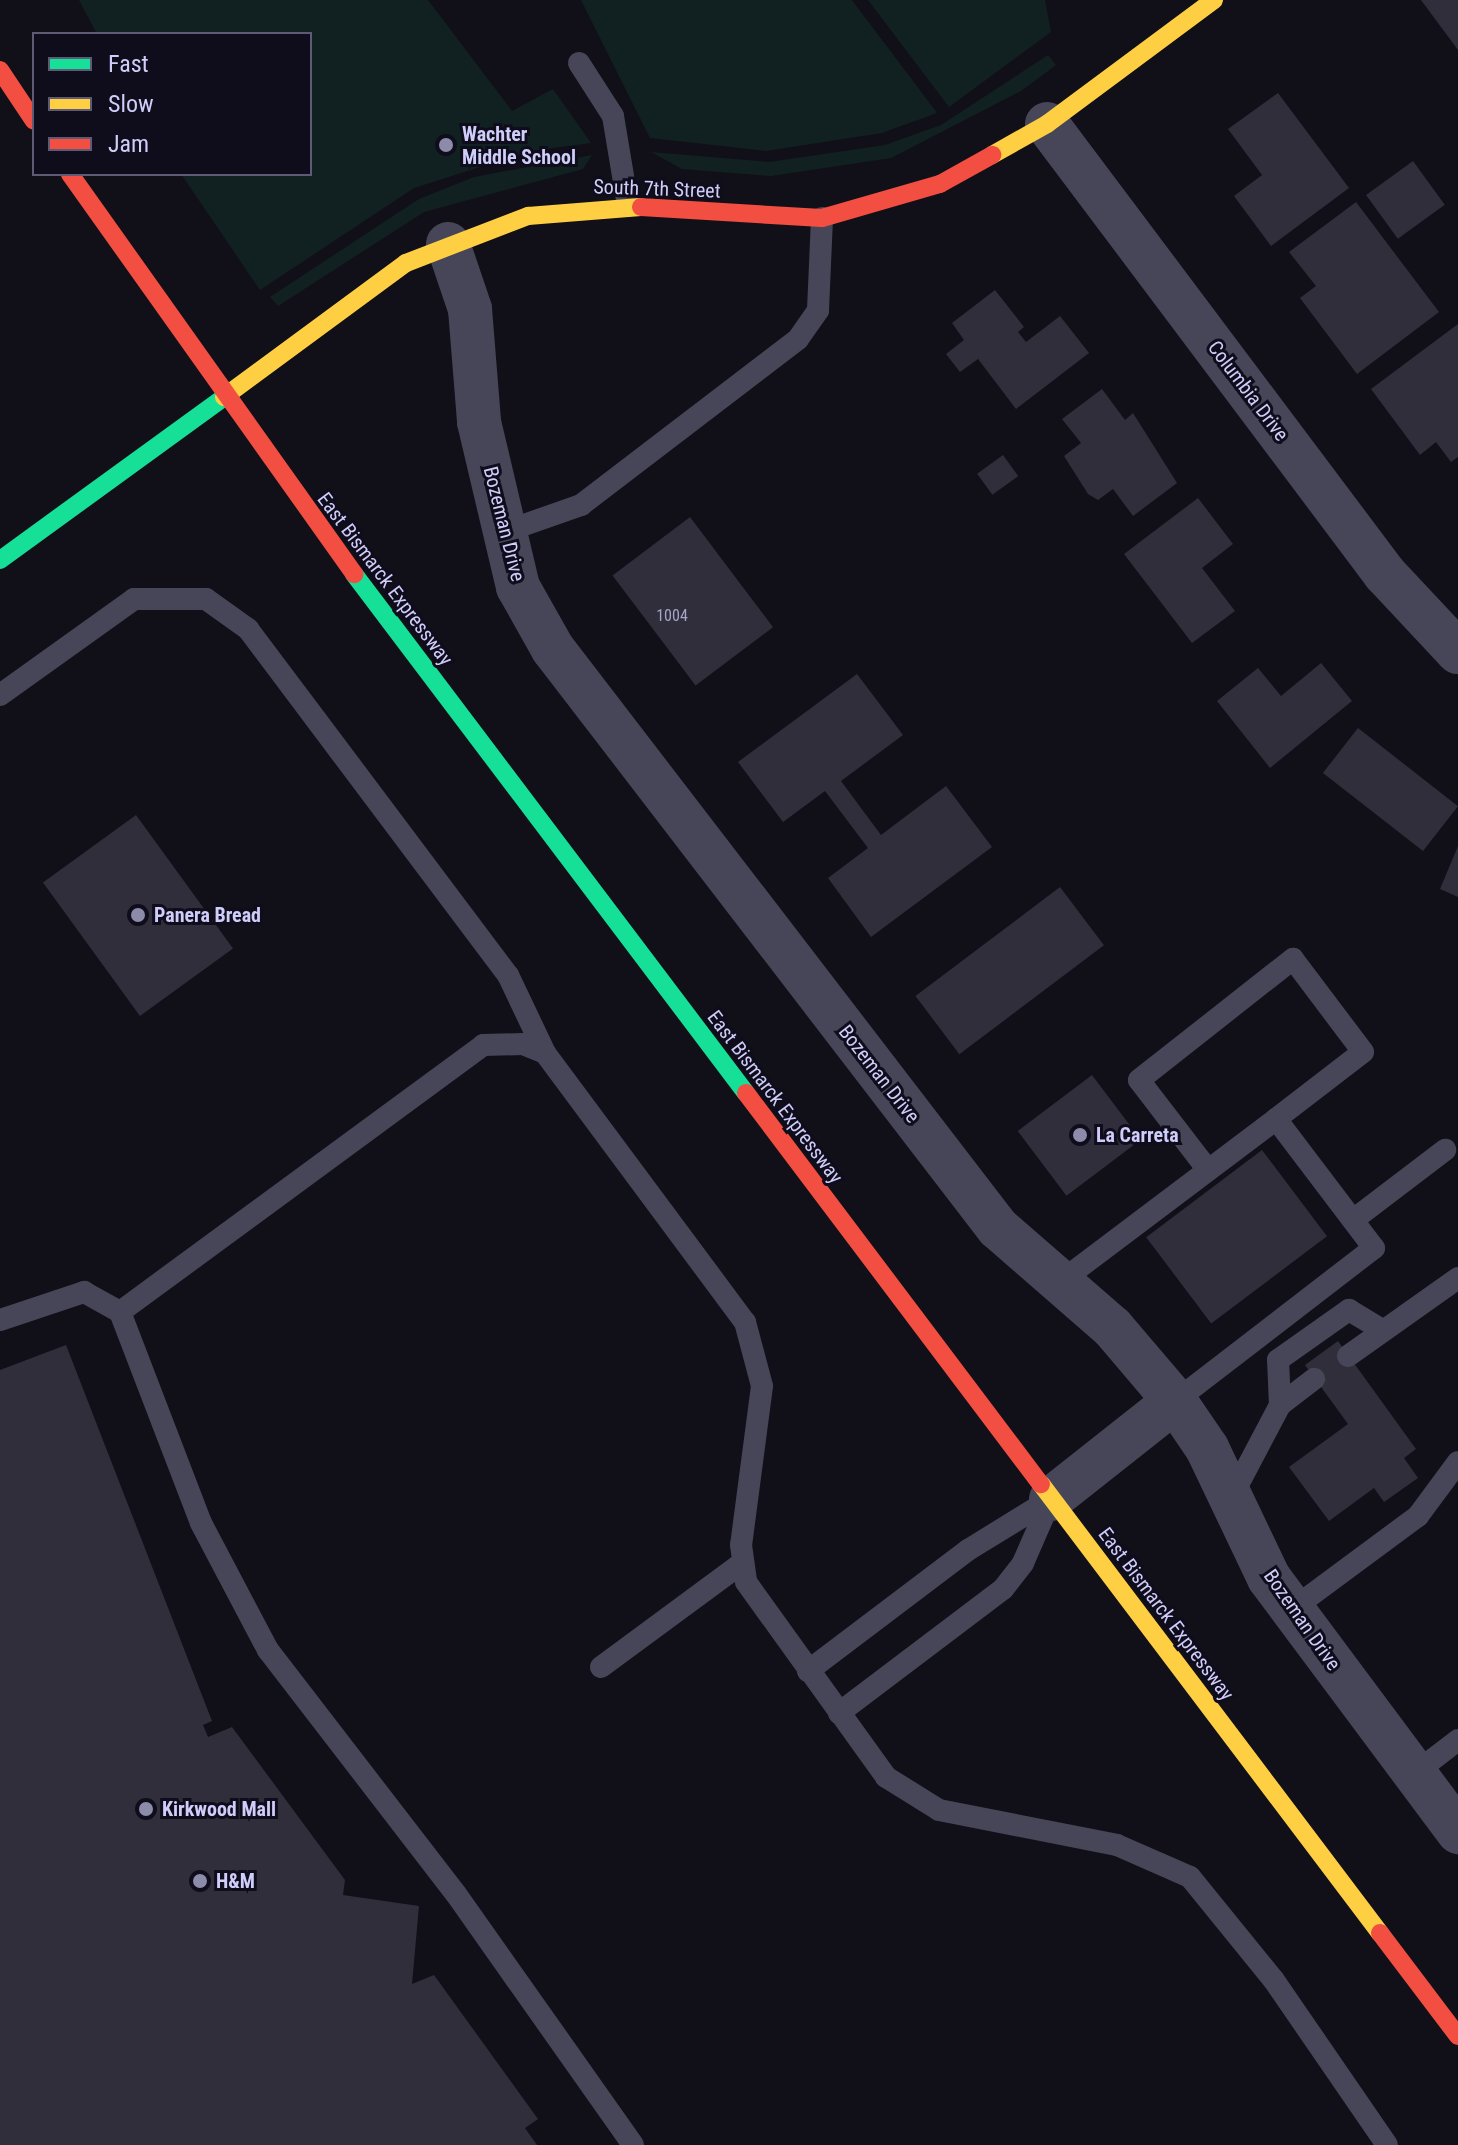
<!DOCTYPE html>
<style>
body{margin:0}
#map{position:relative;width:1458px;height:2145px;overflow:hidden;background:#111018;font-family:"Roboto Condensed",sans-serif}
div>[style]{position:absolute}
[style*='--x']{left:calc(var(--x)*1px);top:calc(var(--y)*1px);width:calc(var(--w)*1px);rotate:calc(var(--a)*1deg)}
.green>*{inset:0;background:#112121}
.building>*{inset:0;background:#2f2e3a;transform-origin:0 0}
.lane>*{height:22px;margin:-11px;padding:0 11px;transform-origin:11px;border-radius:11px;background:#464658}
.street>*{height:44px;margin:-22px;padding:0 22px;transform-origin:22px;border-radius:22px;background:#464658}
.fast>*{height:18px;margin:-9px;padding:0 9px;transform-origin:9px;border-radius:9px;background:#16e098}
.slow>*{height:18px;margin:-9px;padding:0 9px;transform-origin:9px;border-radius:9px;background:#ffcf43}
.jam>*{height:18px;margin:-9px;padding:0 9px;transform-origin:9px;border-radius:9px;background:#f24e42}
.dots>*{width:22px;height:22px;translate:-50% -50%;box-sizing:border-box;border:4px solid #0f0d1b;border-radius:50%}
span{translate:-50% -50%;white-space:nowrap;text-align:center;line-height:1.15;-webkit-text-stroke:6px #0f0d1b;paint-order:stroke}
.number-label{font-size:16px;color:#a7a5c9}
.number-label span{-webkit-text-stroke-width:0}
.poi-label{font-size:20px;color:#cfcdf9;font-weight:700}
.left{translate:0 -50%;text-align:left}
.street-label{font-size:20px;color:#cfcdf9}
.legend{position:absolute;left:32px;top:32px;width:280px;height:144px;box-sizing:border-box;background:#0f0d1b;border:2px solid #5c5a74;margin:0;padding:10px 14px;list-style:none;font-size:24px;color:#cfcdf9}
.legend li{display:flex;align-items:center;gap:16px;height:40px}
.legend b{width:40px;border:2px solid #5c5a74}
</style>
<div id="map">
<div class="green">
<div style="clip-path:polygon(79px 0,428px 0,512px 111px,553px 89px,591px 143px,530px 151px,414px 188px,260px 290px,181px 174px,310px 174px,310px 34px,97px 34px)"></div>
<div style="clip-path:polygon(581px 0,852px 0,937px 113px,882px 133px,766px 151px,650px 138px)"></div>
<div style="clip-path:polygon(868px 0,1045px 0,1051px 32px,949px 107px)"></div>
<div style="clip-path:polygon(1048px 55px,1056px 65px,1021px 91px,891px 158px,771px 176px,682px 169px,651px 152px,769px 162px,885px 145px,941px 125px)"></div>
<div style="clip-path:polygon(592px 155px,583px 169px,424px 212px,278px 306px,270px 297px,419px 199px,474px 177px)"></div>
</div>
<div class="building">
<div style="clip-path:polygon(1421px 0,1458px 0,1458px 50px)"></div>
<div style="clip-path:polygon(1278px 93px,1349px 188px,1271px 246px,1234px 196px,1262px 175px,1228px 129px)"></div>
<div style="left:1413px;top:161px;width:54px;height:58px;rotate:54deg"></div>
<div style="clip-path:polygon(1356px 202px,1439px 312px,1357px 374px,1300px 298px,1316px 286px,1289px 252px)"></div>
<div style="clip-path:polygon(995px 290px,1024px 327px,1018px 332px,1026px 342px,1060px 316px,1089px 353px,1016px 409px,978px 359px,960px 372px,946px 354px,964px 340px,952px 323px)"></div>
<div style="clip-path:polygon(1458px 324px,1458px 457px,1451px 462px,1436px 442px,1420px 455px,1371px 389px)"></div>
<div style="clip-path:polygon(1102px 389px,1125px 420px,1133px 413px,1177px 483px,1133px 516px,1113px 489px,1098px 500px,1088px 494px,1064px 456px,1081px 443px,1062px 419px)"></div>
<div style="left:1003px;top:455px;width:26px;height:32px;rotate:54deg"></div>
<div style="clip-path:polygon(1198px 498px,1233px 544px,1202px 568px,1235px 611px,1192px 643px,1124px 554px)"></div>
<div style="left:690px;top:517px;width:138px;height:97px;rotate:53deg"></div>
<div style="clip-path:polygon(1321px 663px,1352px 701px,1270px 768px,1217px 701px,1258px 668px,1281px 696px)"></div>
<div style="clip-path:polygon(857px 674px,903px 735px,841px 781px,881px 835px,946px 786px,992px 847px,871px 937px,828px 878px,868px 848px,825px 791px,783px 822px,738px 762px)"></div>
<div style="left:1358px;top:728px;width:127px;height:57px;rotate:38deg"></div>
<div style="left:136px;top:815px;width:165px;height:115px;rotate:54deg"></div>
<div style="clip-path:polygon(1458px 846px,1458px 897px,1440px 889px)"></div>
<div style="left:1060px;top:887px;width:73px;height:181px;rotate:53deg"></div>
<div style="left:1092px;top:1075px;width:81px;height:93px;rotate:53deg"></div>
<div style="left:1262px;top:1150px;width:108px;height:145px;rotate:53deg"></div>
<div style="clip-path:polygon(1338px 1341px,1416px 1449px,1404px 1458px,1418px 1478px,1384px 1502px,1374px 1488px,1329px 1521px,1289px 1467px,1348px 1424px,1305px 1365px)"></div>
<div style="clip-path:polygon(66px 1345px,212px 1721px,203px 1725px,208px 1737px,232px 1727px,345px 1880px,343px 1895px,419px 1906px,412px 1984px,434px 1975px,538px 2119px,525px 2128px,537px 2145px,0 2145px,0 1370px)"></div>
</div>
<div class="lane">
<div style="--x:579;--y:63;--w:63;--a:57.3"></div>
<div style="--x:613;--y:116;--w:91;--a:80.5"></div>
<div style="--x:504;--y:532;--w:82;--a:-19.3"></div>
<div style="--x:581;--y:505;--w:273;--a:-37.4"></div>
<div style="--x:798;--y:339;--w:35;--a:-55"></div>
<div style="--x:818;--y:310;--w:92;--a:-87.5"></div>
<div style="--x:0;--y:695;--w:165;--a:-35.6"></div>
<div style="--x:134;--y:599;--w:72;--a:0"></div>
<div style="--x:206;--y:599;--w:52;--a:35.5"></div>
<div style="--x:248;--y:629;--w:433;--a:53.1"></div>
<div style="--x:508;--y:975;--w:86;--a:64.6"></div>
<div style="--x:545;--y:1053;--w:335;--a:53.4"></div>
<div style="--x:745;--y:1322;--w:66;--a:75.1"></div>
<div style="--x:762;--y:1386;--w:160;--a:97.5"></div>
<div style="--x:741;--y:1545;--w:37;--a:82"></div>
<div style="--x:746;--y:1582;--w:240;--a:54.3"></div>
<div style="--x:886;--y:1777;--w:62;--a:31.9"></div>
<div style="--x:939;--y:1810;--w:181;--a:11.1"></div>
<div style="--x:1117;--y:1845;--w:80;--a:23.7"></div>
<div style="--x:1190;--y:1877;--w:132;--a:50.9"></div>
<div style="--x:1273;--y:1979;--w:201;--a:55.5"></div>
<div style="--x:1208;--y:1170;--w:113;--a:-127.5"></div>
<div style="--x:1139;--y:1080;--w:196;--a:-38.2"></div>
<div style="--x:1293;--y:959;--w:116;--a:53"></div>
<div style="--x:1363;--y:1052;--w:110;--a:142.4"></div>
<div style="--x:1353;--y:1220;--w:116;--a:-37.3"></div>
<div style="--x:1060;--y:1282;--w:271;--a:-37"></div>
<div style="--x:1276;--y:1119;--w:162;--a:52.8"></div>
<div style="--x:1374;--y:1248;--w:251;--a:142.4"></div>
<div style="--x:120;--y:1312;--w:451;--a:-36.3"></div>
<div style="--x:483;--y:1045;--w:40;--a:-1.4"></div>
<div style="--x:523;--y:1044;--w:24;--a:22"></div>
<div style="--x:0;--y:1320;--w:89;--a:-18.4"></div>
<div style="--x:84;--y:1292;--w:41;--a:29.1"></div>
<div style="--x:120;--y:1312;--w:226;--a:69"></div>
<div style="--x:201;--y:1523;--w:144;--a:62.2"></div>
<div style="--x:268;--y:1650;--w:308;--a:52.4"></div>
<div style="--x:456;--y:1894;--w:307;--a:54.8"></div>
<div style="--x:1348;--y:1356;--w:135;--a:-35.3"></div>
<div style="--x:1280;--y:1405;--w:45;--a:-92.5"></div>
<div style="--x:1278;--y:1360;--w:87;--a:-35.2"></div>
<div style="--x:1349;--y:1310;--w:39;--a:31"></div>
<div style="--x:1231;--y:1498;--w:105;--a:-62.2"></div>
<div style="--x:1280;--y:1405;--w:43;--a:-37.4"></div>
<div style="--x:1291;--y:1610;--w:158;--a:-36.5"></div>
<div style="--x:1418;--y:1516;--w:67;--a:-53.5"></div>
<div style="--x:601;--y:1667;--w:175;--a:-36.4"></div>
<div style="--x:808;--y:1671;--w:201;--a:-37.1"></div>
<div style="--x:968;--y:1550;--w:97;--a:-31.6"></div>
<div style="--x:839;--y:1713;--w:206;--a:-37.1"></div>
<div style="--x:1003;--y:1589;--w:33;--a:-52"></div>
<div style="--x:1023;--y:1563;--w:70;--a:-66.4"></div>
<div style="--x:1415;--y:1773;--w:54;--a:-37.5"></div>
</div>
<div class="street">
<div style="--x:1047;--y:124;--w:563;--a:53.09"></div>
<div style="--x:1385;--y:574;--w:107;--a:46.9"></div>
<div style="--x:448;--y:244;--w:69;--a:71.3"></div>
<div style="--x:470;--y:309;--w:113;--a:85.4"></div>
<div style="--x:479;--y:422;--w:170;--a:76.7"></div>
<div style="--x:518;--y:587;--w:71;--a:60.6"></div>
<div style="--x:553;--y:649;--w:730;--a:52.46"></div>
<div style="--x:998;--y:1228;--w:151;--a:41"></div>
<div style="--x:1112;--y:1327;--w:97;--a:49.6"></div>
<div style="--x:1175;--y:1401;--w:57;--a:55.8"></div>
<div style="--x:1207;--y:1448;--w:144;--a:64.5"></div>
<div style="--x:1269;--y:1578;--w:317;--a:53.3"></div>
<div style="--x:1051;--y:1499;--w:158;--a:-38.3"></div>
</div>
<div class="fast">
<div style="--x:0;--y:560;--w:277;--a:-36"></div>
<div style="--x:354;--y:574;--w:650;--a:52.94"></div>
</div>
<div class="slow">
<div style="--x:992;--y:155;--w:63;--a:-29.4"></div>
<div style="--x:1047;--y:124;--w:208;--a:-36.6"></div>
<div style="--x:224;--y:397;--w:226;--a:-36.4"></div>
<div style="--x:406;--y:263;--w:131;--a:-21.1"></div>
<div style="--x:528;--y:216;--w:113;--a:-4.6"></div>
<div style="--x:1041;--y:1484;--w:563;--a:52.95"></div>
</div>
<div class="jam">
<div style="--x:0;--y:70;--w:61;--a:56.3"></div>
<div style="--x:70;--y:174;--w:491;--a:54.6"></div>
<div style="--x:641;--y:207;--w:181;--a:3.5"></div>
<div style="--x:822;--y:218;--w:123;--a:-16.1"></div>
<div style="--x:940;--y:184;--w:60;--a:-29.1"></div>
<div style="--x:746;--y:1093;--w:490;--a:53"></div>
<div style="--x:1380;--y:1933;--w:129;--a:52.9"></div>
</div>
<div class="dots">
<div style="left:446px;top:145px;background:#8c8baa"></div>
<div style="left:138px;top:915px;background:#8c8baa"></div>
<div style="left:1080px;top:1135px;background:#8c8baa"></div>
<div style="left:146px;top:1809px;background:#8c8baa"></div>
<div style="left:200px;top:1881px;background:#8c8baa"></div>
</div>
<div class="number-label">
<span style="left:672px;top:616px">1004</span>
</div>
<div class="poi-label">
<span class="left" style="left:462px;top:146px">Wachter<br>Middle School</span>
<span class="left" style="left:154px;top:915px">Panera Bread</span>
<span class="left" style="left:1096px;top:1135px">La Carreta</span>
<span class="left" style="left:162px;top:1809px">Kirkwood Mall</span>
<span class="left" style="left:216px;top:1881px">H&amp;M</span>
</div>
<div class="street-label">
<span style="left:657px;top:189px;rotate:2deg">South 7th Street</span>
<span style="left:1248px;top:391px;rotate:53deg">Columbia Drive</span>
<span style="left:504px;top:524px;rotate:76deg">Bozeman Drive</span>
<span style="left:385px;top:579px;rotate:53deg">East Bismarck Expressway</span>
<span style="left:879px;top:1074px;rotate:52deg">Bozeman Drive</span>
<span style="left:775px;top:1097px;rotate:53deg">East Bismarck Expressway</span>
<span style="left:1166px;top:1614px;rotate:53deg">East Bismarck Expressway</span>
<span style="left:1302px;top:1620px;rotate:55deg">Bozeman Drive</span>
</div>
<ul class="legend">
<li><b style="height:10px;background:#16e098"></b>Fast</li>
<li><b style="height:10px;background:#ffcf43"></b>Slow</li>
<li><b style="height:10px;background:#f24e42"></b>Jam</li>
</ul>
</div>
